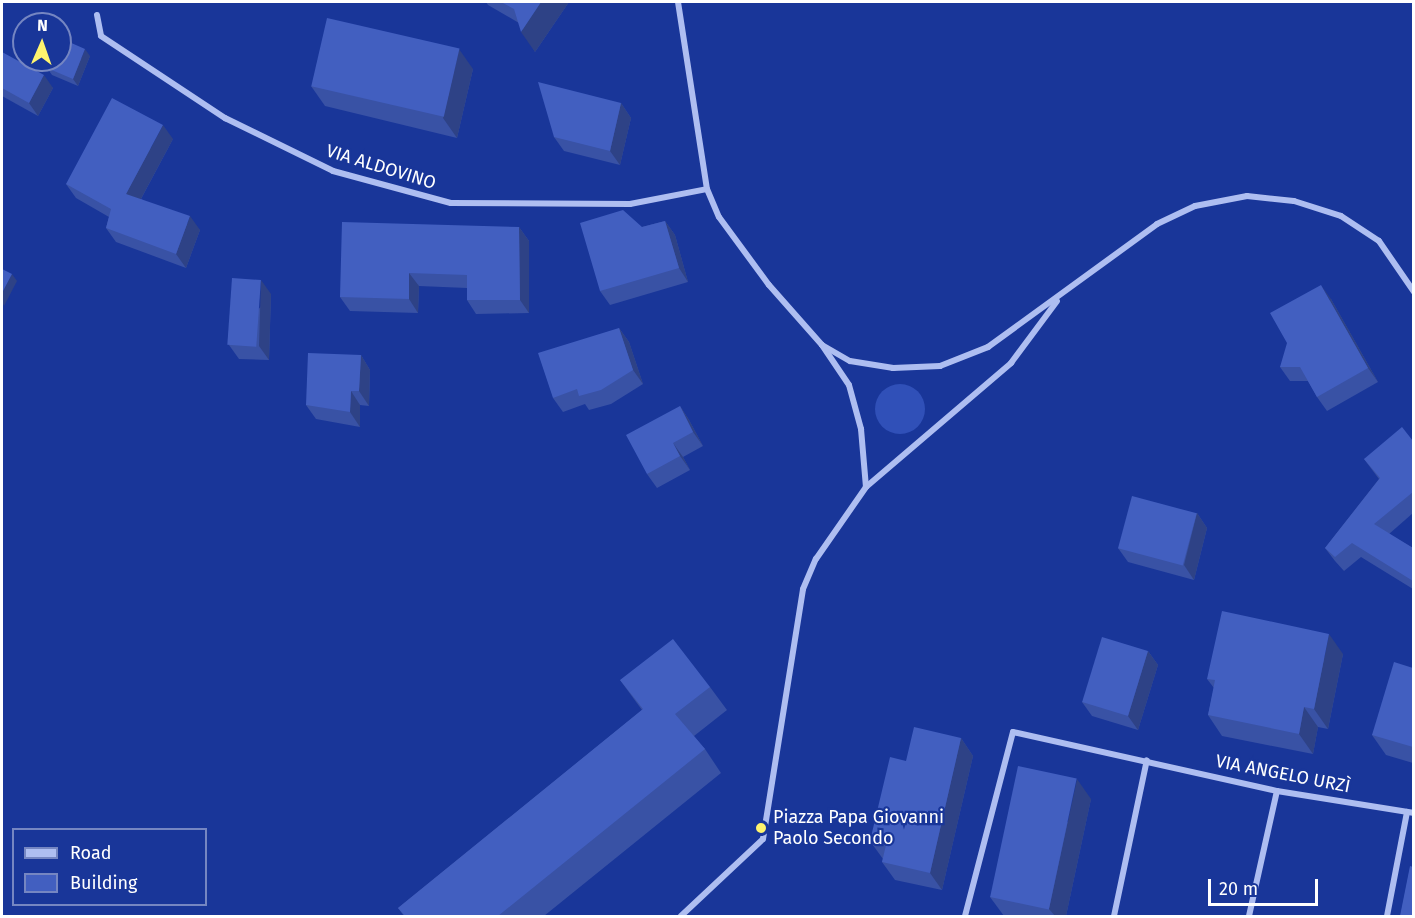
<!DOCTYPE html>
<meta charset="utf-8">
<style>
body{margin:0}
#map{position:relative;width:1415px;height:918px;overflow:hidden;background:#193699;font-family:"Fira Sans",sans-serif}
div>[style]{position:absolute}
[style*='--x']{left:calc(var(--x)*1px);top:calc(var(--y)*1px);width:calc(var(--w)*1px);rotate:calc(var(--a)*1deg)}
.green>*{inset:0;background:#3050b8}
.round{border-radius:50%}
.minor>*{height:6px;margin:-3px;padding:0 3px;transform-origin:3px;border-radius:3px;background:#aebef1}
.wall>*{inset:0;background:#3952a5}
.shaded-wall>*{inset:0;background:#2e4286}
.building>*{inset:0;background:#425fc0;transform-origin:0 0}
.dots>*{width:16px;height:16px;translate:-50% -50%;box-sizing:border-box;border:3px solid #193699;border-radius:50%}
span{translate:-50% -50%;white-space:nowrap;text-align:center;line-height:1.15;-webkit-text-stroke:4.5px #193699;paint-order:stroke}
.street-label{font-size:18px;color:#fff}
.poi-label{font-size:18px;color:#fff}
.left{translate:0 -50%;text-align:left}
.frame{position:absolute;inset:0;border:3px solid #fff;pointer-events:none}
.legend{position:absolute;left:12px;top:828px;width:195px;height:78px;box-sizing:border-box;background:#193699;border:2px solid #7586c2;margin:0;padding:8px 10px;list-style:none;font-size:18px;color:#fff}
.legend li{display:flex;align-items:center;gap:12px;height:30px}
.legend b{width:30px;border:2px solid #7586c2}
.north{position:absolute;left:12px;top:12px;width:60px;height:60px;box-sizing:border-box;background:#193699;border:2px solid #7586c2;border-radius:50%;rotate:2deg;font-size:16px;font-weight:700;line-height:24px;text-align:center;color:#fff}
.north::after{content:'';display:block;margin:auto;width:21px;height:27px;background:#fff46e;clip-path:polygon(50% 0,100% 100%,50% 72%,0 100%)}
.scale{position:absolute;left:1208px;top:879px;width:110px;height:27px;box-sizing:border-box;border:3px solid #fff;border-top:0;padding-left:8px;font-size:18px;line-height:21px;white-space:nowrap;color:#fff;-webkit-text-stroke:4px #193699;paint-order:stroke}
</style>
<div id="map">
<div class="green">
<div class="round" style="left:875px;top:384px;width:50px;height:50px"></div>
</div>
<div class="minor">
<div style="--x:678;--y:2;--w:189;--a:81.2"></div>
<div style="--x:707;--y:189;--w:30;--a:67"></div>
<div style="--x:719;--y:217;--w:84;--a:53.7"></div>
<div style="--x:769;--y:285;--w:80;--a:48.5"></div>
<div style="--x:822;--y:345;--w:48;--a:56"></div>
<div style="--x:849;--y:385;--w:46;--a:74.7"></div>
<div style="--x:861;--y:429;--w:58;--a:85.1"></div>
<div style="--x:97;--y:15;--w:21;--a:79"></div>
<div style="--x:101;--y:36;--w:149;--a:33.5"></div>
<div style="--x:225;--y:118;--w:120;--a:26.1"></div>
<div style="--x:333;--y:171;--w:122;--a:15.2"></div>
<div style="--x:451;--y:203;--w:179;--a:0.3"></div>
<div style="--x:630;--y:204;--w:78;--a:-11"></div>
<div style="--x:822;--y:345;--w:32;--a:30"></div>
<div style="--x:850;--y:361;--w:44;--a:9.2"></div>
<div style="--x:893;--y:368;--w:47;--a:-2.4"></div>
<div style="--x:940;--y:366;--w:52;--a:-21.6"></div>
<div style="--x:988;--y:347;--w:209;--a:-36"></div>
<div style="--x:1157;--y:224;--w:42;--a:-25.3"></div>
<div style="--x:1195;--y:206;--w:53;--a:-10.9"></div>
<div style="--x:1247;--y:196;--w:47;--a:6.1"></div>
<div style="--x:1294;--y:201;--w:49;--a:17.7"></div>
<div style="--x:1341;--y:216;--w:45;--a:33.3"></div>
<div style="--x:1379;--y:241;--w:62;--a:55.5"></div>
<div style="--x:681;--y:916;--w:112;--a:-43.2"></div>
<div style="--x:763;--y:839;--w:253;--a:-80.9"></div>
<div style="--x:803;--y:589;--w:33;--a:-67"></div>
<div style="--x:816;--y:559;--w:88;--a:-55.2"></div>
<div style="--x:866;--y:487;--w:191;--a:-40.5"></div>
<div style="--x:1011;--y:363;--w:77;--a:-53.4"></div>
<div style="--x:965;--y:916;--w:190;--a:-75.4"></div>
<div style="--x:1013;--y:732;--w:271;--a:12.6"></div>
<div style="--x:1277;--y:791;--w:139;--a:9.1"></div>
<div style="--x:1114;--y:916;--w:159;--a:-78.1"></div>
<div style="--x:1249;--y:916;--w:128;--a:-77.4"></div>
<div style="--x:1387;--y:916;--w:106;--a:-79.1"></div>
</div>
<div class="wall">
<div style="clip-path:polygon(486px 2px,569px 2px,535px 52px,519px 23px,488px 5px)"></div>
<div style="clip-path:polygon(2px 52px,53px 88px,38px 116px,2px 96px)"></div>
<div style="clip-path:polygon(90px 56px,78px 86px,52px 75px,47px 68px)"></div>
<div style="clip-path:polygon(473px 69px,457px 138px,325px 106px,311px 86px)"></div>
<div style="clip-path:polygon(621px 103px,631px 118px,620px 165px,564px 151px,554px 137px)"></div>
<div style="clip-path:polygon(173px 139px,141px 199px,200px 230px,186px 268px,116px 242px,106px 228px,109px 217px,76px 198px,66px 184px)"></div>
<div style="clip-path:polygon(665px 221px,675px 235px,688px 282px,610px 305px,600px 291px,642px 227px)"></div>
<div style="clip-path:polygon(519px 227px,529px 241px,529px 313px,476px 314px,467px 300px,467px 288px,419px 286px,418px 313px,350px 311px,340px 297px)"></div>
<div style="clip-path:polygon(271px 294px,269px 360px,239px 359px,229px 345px)"></div>
<div style="clip-path:polygon(1331px 299px,1378px 382px,1327px 411px,1317px 397px,1308px 381px,1290px 381px,1280px 367px)"></div>
<div style="clip-path:polygon(619px 328px,629px 342px,643px 384px,611px 404px,589px 410px,585px 404px,563px 412px,553px 398px)"></div>
<div style="clip-path:polygon(361px 355px,370px 370px,369px 406px,360px 405px,360px 427px,316px 419px,306px 405px)"></div>
<div style="clip-path:polygon(680px 406px,689px 420px,703px 446px,683px 457px,690px 470px,657px 488px,647px 474px)"></div>
<div style="clip-path:polygon(1413px 441px,1413px 513px,1389px 534px,1413px 548px,1413px 589px,1361px 557px,1344px 571px,1335px 561px,1325px 548px,1379px 479px,1364px 459px)"></div>
<div style="clip-path:polygon(1197px 513px,1207px 528px,1194px 580px,1128px 562px,1118px 548px)"></div>
<div style="clip-path:polygon(1148px 651px,1158px 665px,1138px 730px,1092px 716px,1082px 702px)"></div>
<div style="clip-path:polygon(1343px 654px,1328px 729px,1318px 727px,1313px 754px,1222px 736px,1208px 715px,1214px 688px,1207px 679px)"></div>
<div style="clip-path:polygon(1413px 668px,1413px 763px,1386px 755px,1372px 735px)"></div>
<div style="clip-path:polygon(620px 680px,710px 687px,727px 710px,694px 736px,705px 749px,721px 773px,544px 916px,404px 916px,398px 908px,642px 710px)"></div>
<div style="clip-path:polygon(961px 738px,973px 756px,942px 890px,895px 880px,882px 862px,883px 859px,870px 841px,906px 761px)"></div>
<div style="clip-path:polygon(1091px 799px,1066px 916px,1004px 916px,990px 897px)"></div>
</div>
<div class="shaded-wall">
<div style="clip-path:polygon(541px 2px,569px 2px,535px 52px,521px 32px)"></div>
<div style="clip-path:polygon(85px 49px,90px 56px,78px 86px,73px 79px)"></div>
<div style="clip-path:polygon(459px 49px,473px 69px,457px 138px,443px 118px)"></div>
<div style="clip-path:polygon(44px 75px,53px 88px,38px 116px,29px 103px)"></div>
<div style="clip-path:polygon(621px 103px,631px 118px,620px 165px,610px 151px)"></div>
<div style="clip-path:polygon(163px 125px,173px 139px,136px 208px,126px 194px)"></div>
<div style="clip-path:polygon(190px 216px,200px 230px,186px 268px,176px 254px)"></div>
<div style="clip-path:polygon(665px 221px,675px 235px,688px 282px,679px 268px)"></div>
<div style="clip-path:polygon(519px 227px,529px 241px,529px 313px,520px 300px)"></div>
<div style="clip-path:polygon(409px 273px,419px 286px,418px 313px,409px 299px)"></div>
<div style="clip-path:polygon(12px 274px,17px 281px,4px 306px,2px 302px,2px 293px)"></div>
<div style="clip-path:polygon(261px 280px,271px 294px,269px 360px,259px 346px)"></div>
<div style="clip-path:polygon(1321px 285px,1331px 299px,1378px 382px,1368px 368px)"></div>
<div style="clip-path:polygon(619px 328px,629px 342px,643px 384px,633px 370px)"></div>
<div style="clip-path:polygon(361px 355px,370px 370px,369px 406px,359px 391px)"></div>
<div style="clip-path:polygon(351px 391px,360px 405px,360px 427px,350px 412px)"></div>
<div style="clip-path:polygon(680px 406px,689px 420px,703px 446px,693px 432px)"></div>
<div style="clip-path:polygon(673px 443px,683px 457px,690px 470px,680px 456px)"></div>
<div style="clip-path:polygon(1197px 513px,1207px 528px,1194px 580px,1184px 565px)"></div>
<div style="clip-path:polygon(1329px 634px,1343px 654px,1328px 729px,1314px 709px)"></div>
<div style="clip-path:polygon(1148px 651px,1158px 665px,1138px 730px,1128px 716px)"></div>
<div style="clip-path:polygon(1304px 707px,1318px 727px,1313px 754px,1299px 734px)"></div>
<div style="clip-path:polygon(961px 738px,973px 756px,942px 890px,930px 873px)"></div>
<div style="clip-path:polygon(1077px 779px,1091px 799px,1066px 916px,1055px 916px,1049px 909px)"></div>
</div>
<div class="building">
<div style="clip-path:polygon(501px 2px,541px 2px,521px 32px,514px 9px)"></div>
<div style="left:327px;top:18px;width:136px;height:70px;rotate:13deg"></div>
<div style="clip-path:polygon(60px 38px,85px 49px,73px 79px,47px 68px,50px 60px,60px 60px)"></div>
<div style="clip-path:polygon(2px 52px,44px 75px,29px 103px,2px 88px)"></div>
<div style="clip-path:polygon(538px 82px,621px 103px,610px 151px,554px 137px)"></div>
<div style="clip-path:polygon(112px 98px,163px 125px,126px 194px,190px 216px,176px 254px,106px 228px,111px 209px,66px 184px)"></div>
<div style="clip-path:polygon(623px 210px,642px 227px,665px 221px,679px 268px,600px 291px,580px 223px)"></div>
<div style="clip-path:polygon(342px 222px,519px 227px,520px 300px,467px 300px,467px 275px,409px 273px,409px 299px,340px 297px)"></div>
<div style="clip-path:polygon(2px 269px,12px 274px,2px 293px)"></div>
<div style="left:232px;top:278px;width:29px;height:67px;rotate:4deg"></div>
<div style="clip-path:polygon(1321px 285px,1368px 368px,1317px 397px,1300px 367px,1280px 367px,1287px 343px,1270px 313px)"></div>
<div style="clip-path:polygon(619px 328px,633px 370px,601px 390px,579px 396px,577px 389px,553px 398px,538px 353px)"></div>
<div style="clip-path:polygon(308px 353px,361px 355px,359px 391px,351px 391px,350px 412px,306px 405px)"></div>
<div style="clip-path:polygon(680px 406px,693px 432px,673px 443px,680px 456px,647px 474px,626px 435px)"></div>
<div style="clip-path:polygon(1402px 427px,1413px 441px,1413px 492px,1374px 524px,1413px 548px,1413px 581px,1352px 543px,1335px 557px,1325px 548px,1380px 478px,1364px 459px)"></div>
<div style="left:1132px;top:496px;width:67px;height:54px;rotate:15deg"></div>
<div style="clip-path:polygon(1222px 611px,1329px 634px,1314px 709px,1304px 707px,1299px 734px,1208px 715px,1215px 680px,1207px 679px)"></div>
<div style="left:1102px;top:637px;width:48px;height:68px;rotate:17deg"></div>
<div style="clip-path:polygon(673px 639px,710px 687px,675px 714px,705px 749px,498px 916px,405px 916px,398px 908px,643px 709px,620px 680px)"></div>
<div style="clip-path:polygon(1394px 662px,1413px 668px,1413px 747px,1372px 735px)"></div>
<div style="clip-path:polygon(914px 727px,961px 738px,930px 873px,882px 862px,886px 845px,870px 841px,890px 757px,906px 761px)"></div>
<div style="left:1018px;top:766px;width:60px;height:134px;rotate:12deg"></div>
<div style="clip-path:polygon(1410px 866px,1413px 867px,1413px 916px,1400px 916px)"></div>
</div>
<div class="dots">
<div style="left:761px;top:828px;background:#fff46e"></div>
</div>
<div class="street-label">
<span style="left:381px;top:167px;rotate:17deg">VIA ALDOVINO</span>
<span style="left:1283px;top:774px;rotate:11deg">VIA ANGELO URZÌ</span>
</div>
<div class="poi-label">
<span class="left" style="left:773px;top:828px">Piazza Papa Giovanni<br>Paolo Secondo</span>
</div>
<div class="frame"></div>
<ul class="legend">
<li><b style="height:8px;background:#aebef1"></b>Road</li>
<li><b style="height:16px;background:#425fc0"></b>Building</li>
</ul>
<div class="north">N</div>
<div class="scale">20 m</div>
</div>
